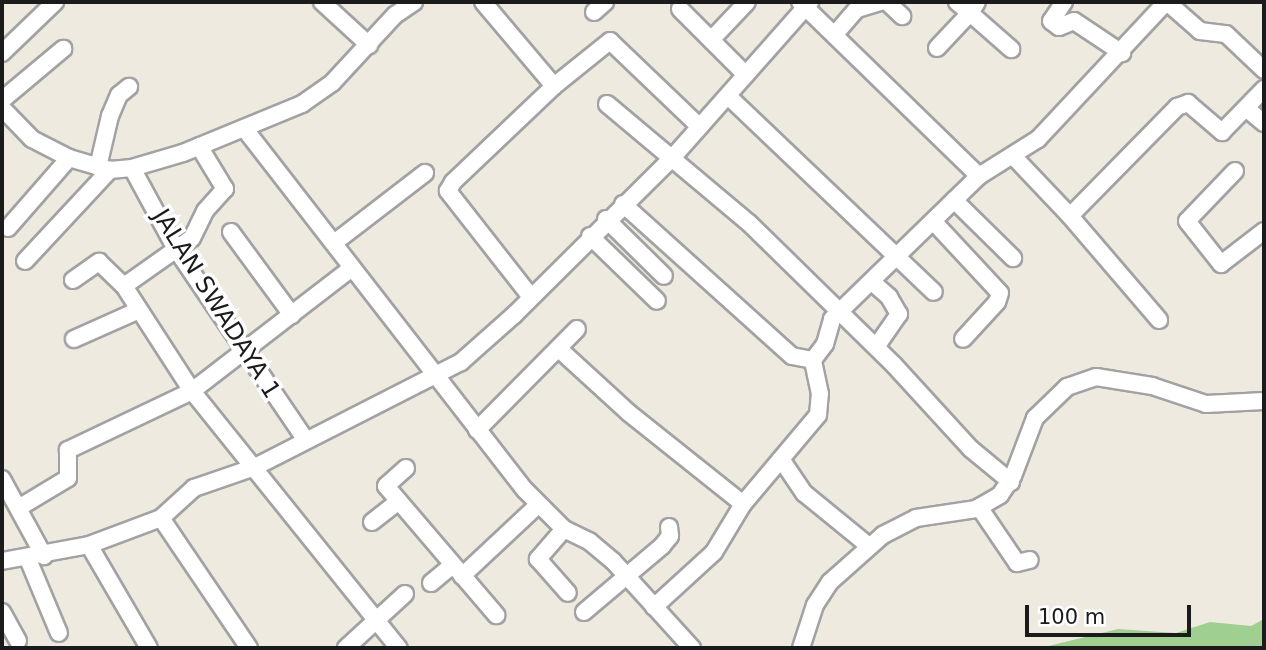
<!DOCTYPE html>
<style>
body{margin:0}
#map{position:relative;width:1266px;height:650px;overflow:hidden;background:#eeeae0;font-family:"DejaVu Sans",sans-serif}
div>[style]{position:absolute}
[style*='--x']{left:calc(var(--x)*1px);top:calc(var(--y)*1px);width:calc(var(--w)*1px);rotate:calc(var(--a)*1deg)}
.forest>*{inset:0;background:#a0d091}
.roads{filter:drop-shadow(2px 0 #a2a2a2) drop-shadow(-2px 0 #a2a2a2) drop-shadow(0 2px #a2a2a2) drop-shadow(0 -2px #a2a2a2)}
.minor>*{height:16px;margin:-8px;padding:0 8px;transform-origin:8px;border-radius:8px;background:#fff}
span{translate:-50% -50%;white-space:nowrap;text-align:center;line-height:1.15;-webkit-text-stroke:7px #fff;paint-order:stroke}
.street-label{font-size:24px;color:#1b1b1b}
.frame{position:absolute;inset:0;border:4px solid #1b1b1b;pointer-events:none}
.scale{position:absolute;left:1025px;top:605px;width:166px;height:32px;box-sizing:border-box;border:4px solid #1b1b1b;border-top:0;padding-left:9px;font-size:21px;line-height:24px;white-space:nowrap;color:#1b1b1b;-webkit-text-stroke:5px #fff;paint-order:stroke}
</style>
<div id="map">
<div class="forest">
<div style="clip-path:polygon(1264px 619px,1264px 648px,1040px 648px,1118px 629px,1176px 633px,1210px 622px,1251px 626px)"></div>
</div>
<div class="roads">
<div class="minor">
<div style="--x:322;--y:2;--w:64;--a:42.5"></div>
<div style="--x:483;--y:2;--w:110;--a:49.8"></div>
<div style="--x:554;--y:86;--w:72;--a:-38.8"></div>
<div style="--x:610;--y:41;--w:124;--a:43.7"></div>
<div style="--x:800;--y:2;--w:250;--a:44.2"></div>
<div style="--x:887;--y:2;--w:21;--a:43"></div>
<div style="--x:977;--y:2;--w:13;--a:122"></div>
<div style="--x:970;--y:13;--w:55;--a:41.3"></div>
<div style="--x:1064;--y:2;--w:23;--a:124"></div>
<div style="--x:1051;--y:21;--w:10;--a:37"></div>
<div style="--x:1059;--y:27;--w:16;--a:-22"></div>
<div style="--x:1074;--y:21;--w:58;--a:33.7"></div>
<div style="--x:1167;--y:2;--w:44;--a:41.3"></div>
<div style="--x:1200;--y:31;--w:26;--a:7"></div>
<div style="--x:1226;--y:34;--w:52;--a:43.5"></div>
<div style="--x:680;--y:9;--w:93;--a:45"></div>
<div style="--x:594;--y:12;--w:15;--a:-42"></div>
<div style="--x:836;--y:33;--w:32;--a:-49"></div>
<div style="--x:857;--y:9;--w:24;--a:-17"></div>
<div style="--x:711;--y:40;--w:52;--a:-46.5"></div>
<div style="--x:937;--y:48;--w:48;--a:-46.7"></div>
<div style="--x:970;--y:13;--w:17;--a:-140"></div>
<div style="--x:2;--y:53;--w:74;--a:-43.9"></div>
<div style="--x:728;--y:96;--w:284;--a:43.6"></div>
<div style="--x:2;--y:100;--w:80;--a:-39.9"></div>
<div style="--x:607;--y:104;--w:185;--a:40"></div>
<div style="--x:749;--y:223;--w:203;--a:44.4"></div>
<div style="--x:894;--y:365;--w:114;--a:47.5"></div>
<div style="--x:971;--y:449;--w:52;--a:39.5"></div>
<div style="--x:2;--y:108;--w:43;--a:45.9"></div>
<div style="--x:32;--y:139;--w:42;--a:27.2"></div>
<div style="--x:69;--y:158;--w:43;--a:16.3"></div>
<div style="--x:110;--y:170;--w:22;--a:-5"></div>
<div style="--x:132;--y:168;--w:53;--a:-16.4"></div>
<div style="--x:183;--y:153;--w:129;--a:-22.4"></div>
<div style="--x:302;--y:104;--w:37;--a:-35"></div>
<div style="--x:332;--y:83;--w:93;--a:-47.2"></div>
<div style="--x:395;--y:15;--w:23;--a:-34"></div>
<div style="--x:1246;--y:108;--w:23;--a:40"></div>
<div style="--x:244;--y:128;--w:458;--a:52.2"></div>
<div style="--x:525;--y:490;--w:55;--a:45"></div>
<div style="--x:564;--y:529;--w:28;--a:26"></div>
<div style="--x:589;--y:541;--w:31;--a:40"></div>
<div style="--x:613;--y:561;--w:118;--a:47.8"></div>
<div style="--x:1014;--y:157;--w:81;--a:46.5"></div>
<div style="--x:1070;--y:216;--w:153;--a:-45.5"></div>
<div style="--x:1177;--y:107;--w:12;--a:-20"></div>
<div style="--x:1188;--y:103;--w:45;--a:40.5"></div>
<div style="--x:1222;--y:132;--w:60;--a:-45.7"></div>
<div style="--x:98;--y:167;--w:52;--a:-76.8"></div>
<div style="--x:110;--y:116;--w:23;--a:-67"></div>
<div style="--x:119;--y:95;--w:13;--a:-39"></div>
<div style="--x:132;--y:168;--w:92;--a:61.5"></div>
<div style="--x:176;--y:249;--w:230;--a:55.8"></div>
<div style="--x:1235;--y:171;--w:69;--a:133.8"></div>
<div style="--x:1187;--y:221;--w:55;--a:51.7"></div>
<div style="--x:1221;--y:264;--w:54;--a:-37.5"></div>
<div style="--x:954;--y:200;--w:83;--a:44.5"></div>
<div style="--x:623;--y:204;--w:227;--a:42"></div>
<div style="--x:792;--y:356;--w:21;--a:11"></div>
<div style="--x:813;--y:360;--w:20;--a:-53"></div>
<div style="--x:825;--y:344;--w:26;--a:-74"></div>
<div style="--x:832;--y:319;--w:205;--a:-44.2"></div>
<div style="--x:979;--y:176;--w:70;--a:-32.1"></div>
<div style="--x:1038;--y:139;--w:187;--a:-46.9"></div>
<div style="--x:1070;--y:216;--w:137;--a:49.4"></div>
<div style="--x:606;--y:219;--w:81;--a:44.5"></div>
<div style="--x:933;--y:221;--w:98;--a:47.1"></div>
<div style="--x:1000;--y:293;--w:9;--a:108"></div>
<div style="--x:997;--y:302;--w:50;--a:132.6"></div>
<div style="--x:8;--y:228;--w:93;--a:-48.9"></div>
<div style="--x:231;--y:232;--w:103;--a:53.7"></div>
<div style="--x:590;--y:236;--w:93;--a:44.1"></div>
<div style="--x:334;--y:243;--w:115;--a:-37.6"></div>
<div style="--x:25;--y:261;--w:125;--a:-47"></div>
<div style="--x:73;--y:280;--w:32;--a:-35"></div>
<div style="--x:99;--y:262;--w:35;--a:44"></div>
<div style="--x:124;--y:286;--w:125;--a:57.1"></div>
<div style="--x:192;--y:391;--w:330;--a:51.2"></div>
<div style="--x:872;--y:282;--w:23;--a:41"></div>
<div style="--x:889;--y:297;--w:20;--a:60"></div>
<div style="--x:899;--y:314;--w:40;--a:124.9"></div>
<div style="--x:124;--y:286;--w:83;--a:-35.2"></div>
<div style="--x:192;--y:238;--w:30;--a:-64"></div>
<div style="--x:205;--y:211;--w:30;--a:-48"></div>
<div style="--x:225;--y:189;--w:50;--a:-121.2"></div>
<div style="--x:531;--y:297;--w:135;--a:-128.1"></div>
<div style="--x:448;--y:191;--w:10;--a:-61"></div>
<div style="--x:453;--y:182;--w:139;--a:-43.5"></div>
<div style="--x:74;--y:339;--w:71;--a:-24"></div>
<div style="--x:559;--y:349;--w:95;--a:42.4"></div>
<div style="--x:629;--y:413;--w:146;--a:38.6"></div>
<div style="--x:477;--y:430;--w:142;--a:-45.3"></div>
<div style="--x:781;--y:459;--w:41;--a:55.9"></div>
<div style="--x:804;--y:493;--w:84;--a:39.2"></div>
<div style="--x:406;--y:468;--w:27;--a:138"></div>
<div style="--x:386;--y:486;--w:170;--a:49.5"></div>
<div style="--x:2;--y:479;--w:88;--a:61.4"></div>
<div style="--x:20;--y:507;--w:56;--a:-31.1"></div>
<div style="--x:68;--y:478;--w:28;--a:-90"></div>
<div style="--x:68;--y:450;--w:137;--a:-25.4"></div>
<div style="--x:192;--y:391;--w:202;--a:-37.6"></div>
<div style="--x:979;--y:507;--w:68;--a:55.8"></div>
<div style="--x:1017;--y:563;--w:13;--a:-13"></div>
<div style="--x:161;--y:518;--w:157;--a:55.9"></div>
<div style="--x:372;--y:522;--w:34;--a:-38"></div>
<div style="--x:564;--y:529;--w:40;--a:131"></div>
<div style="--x:538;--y:559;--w:45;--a:48.6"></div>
<div style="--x:89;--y:545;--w:119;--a:59.8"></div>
<div style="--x:28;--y:559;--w:80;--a:67.3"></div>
<div style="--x:2;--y:561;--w:88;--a:-10.4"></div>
<div style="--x:89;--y:545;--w:77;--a:-20.6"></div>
<div style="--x:161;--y:518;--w:45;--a:-42.3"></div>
<div style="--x:194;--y:488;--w:65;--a:-19"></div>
<div style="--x:255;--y:467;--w:231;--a:-27"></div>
<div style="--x:461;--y:362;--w:71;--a:-41.6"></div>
<div style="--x:514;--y:315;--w:224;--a:-44.8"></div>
<div style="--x:673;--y:157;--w:207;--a:-48.5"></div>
<div style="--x:462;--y:576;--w:105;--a:-43.1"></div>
<div style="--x:431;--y:583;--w:26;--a:-40"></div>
<div style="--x:654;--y:607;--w:81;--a:-42.5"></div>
<div style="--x:714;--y:552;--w:56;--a:-58.9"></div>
<div style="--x:743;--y:504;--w:116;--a:-49.9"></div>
<div style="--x:818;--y:415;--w:21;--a:-85"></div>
<div style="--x:820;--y:394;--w:35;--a:-102"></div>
<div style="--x:2;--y:612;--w:33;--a:61"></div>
<div style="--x:584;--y:612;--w:102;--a:-40.2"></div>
<div style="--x:662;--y:546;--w:13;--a:-51"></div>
<div style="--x:670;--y:536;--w:9;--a:-96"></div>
<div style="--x:346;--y:648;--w:80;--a:-42.5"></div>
<div style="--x:801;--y:648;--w:45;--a:-72"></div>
<div style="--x:815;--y:605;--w:27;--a:-57"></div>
<div style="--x:830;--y:582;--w:71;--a:-41.6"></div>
<div style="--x:883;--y:535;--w:37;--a:-27"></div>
<div style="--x:916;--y:518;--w:61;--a:-8.5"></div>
<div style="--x:976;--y:509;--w:28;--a:-30"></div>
<div style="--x:1000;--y:495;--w:23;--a:-56"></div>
<div style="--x:1013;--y:476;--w:62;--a:-69.2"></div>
<div style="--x:1035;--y:418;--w:45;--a:-44.1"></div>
<div style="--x:1067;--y:387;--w:31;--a:-19"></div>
<div style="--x:1096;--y:377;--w:57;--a:9.1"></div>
<div style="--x:1152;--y:386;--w:57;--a:18.4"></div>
<div style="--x:1206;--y:404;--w:58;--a:-3"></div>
</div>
</div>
<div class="street-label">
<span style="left:216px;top:304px;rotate:58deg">JALAN SWADAYA 1</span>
</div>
<div class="frame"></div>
<div class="scale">100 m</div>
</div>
